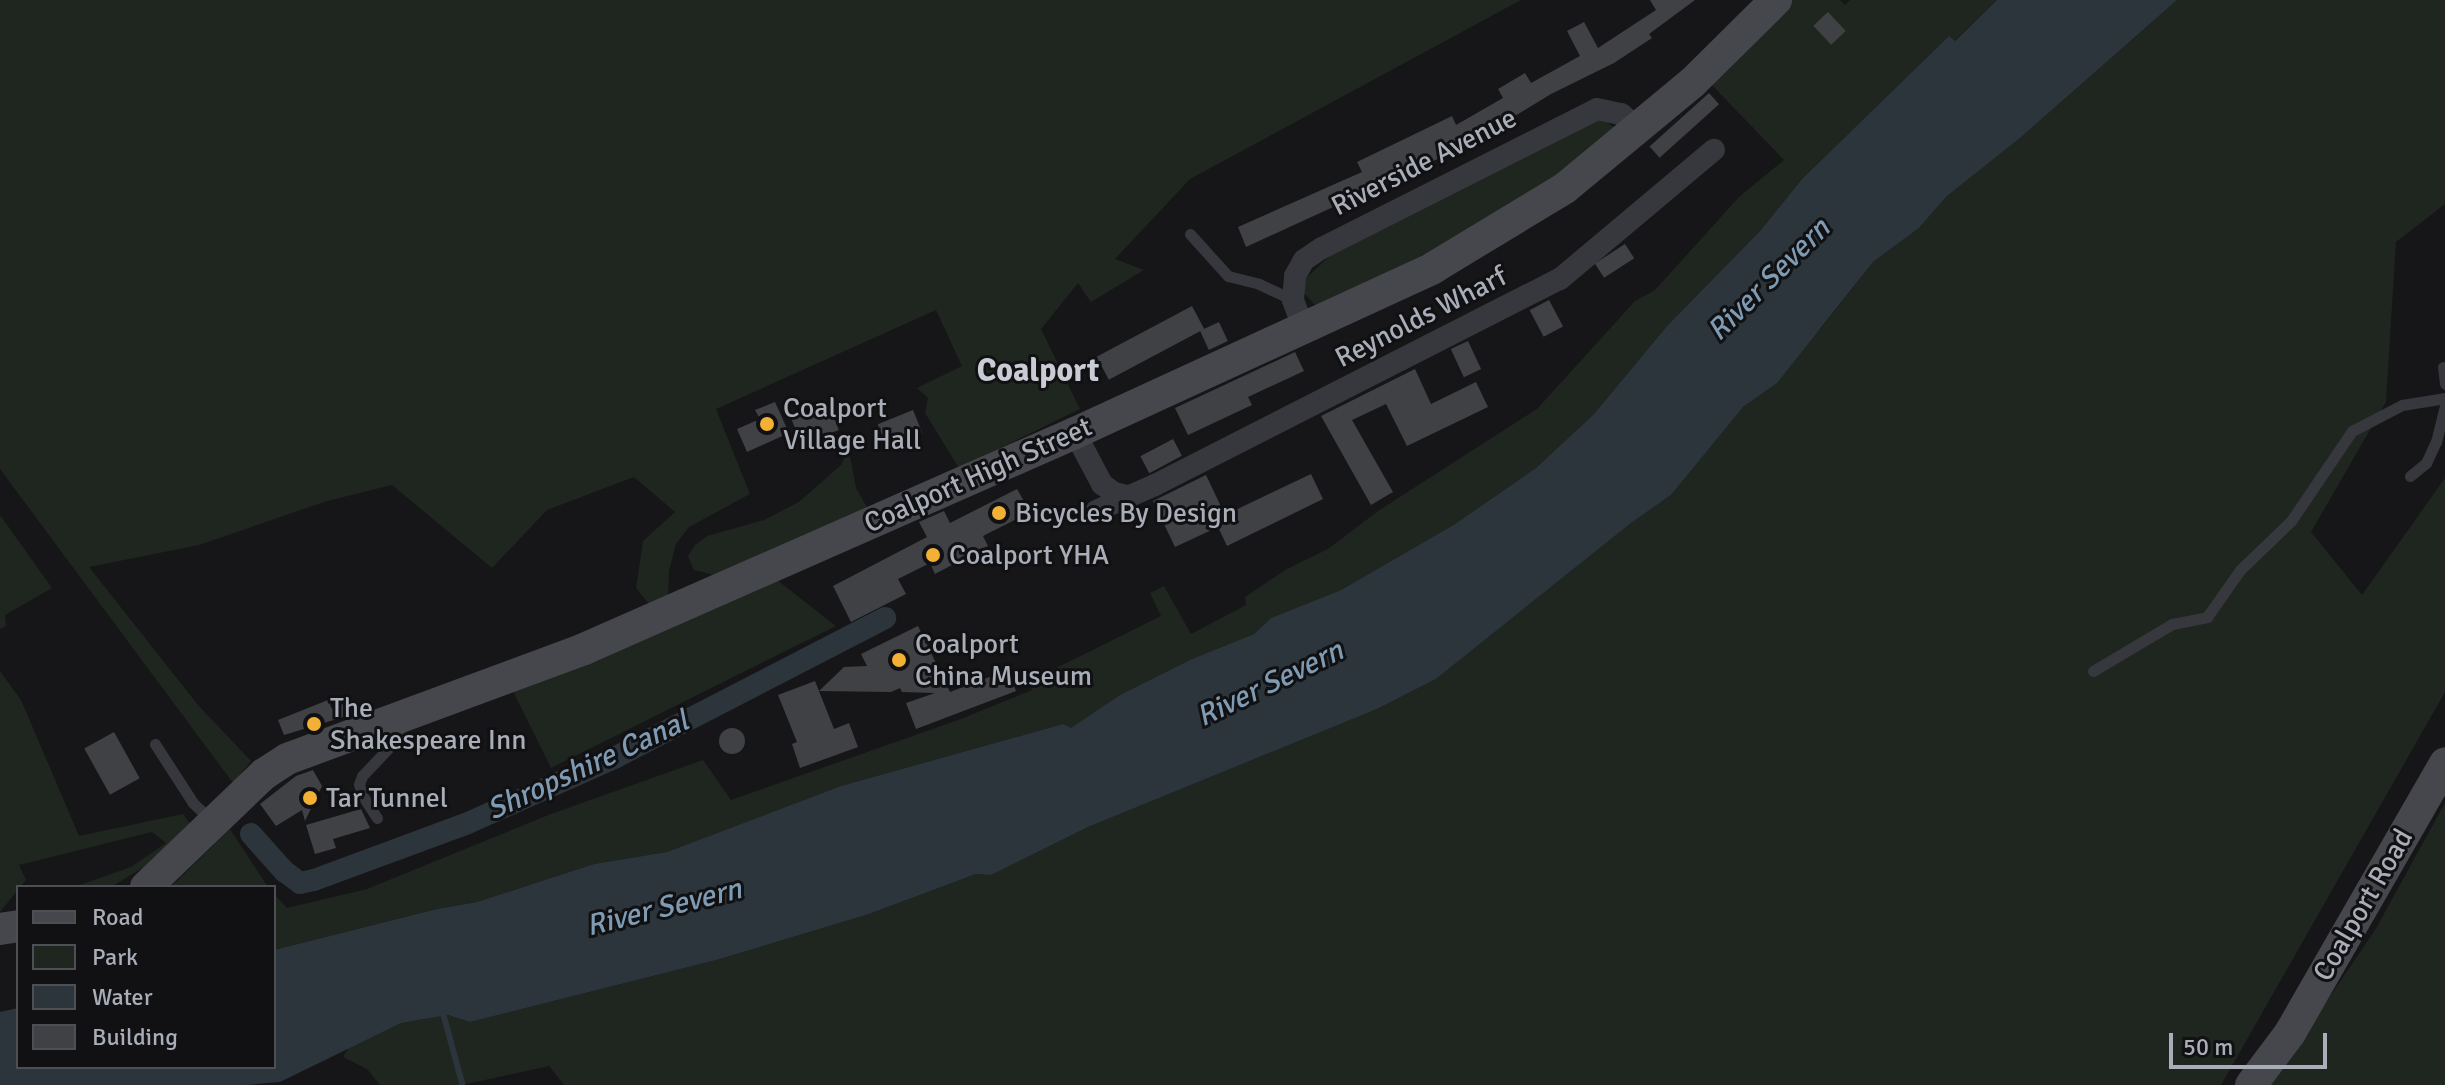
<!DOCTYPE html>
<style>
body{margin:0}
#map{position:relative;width:2445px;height:1085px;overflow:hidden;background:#161618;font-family:Signika,sans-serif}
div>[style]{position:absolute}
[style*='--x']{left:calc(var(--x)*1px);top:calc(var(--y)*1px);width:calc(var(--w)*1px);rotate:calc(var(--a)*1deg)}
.green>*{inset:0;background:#1e261f}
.water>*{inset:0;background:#2c353c}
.stream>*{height:6px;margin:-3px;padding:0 3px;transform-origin:3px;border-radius:3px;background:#2c353c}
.canal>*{height:22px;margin:-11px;padding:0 11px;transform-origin:11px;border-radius:11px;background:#2c353c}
.building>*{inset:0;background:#404145;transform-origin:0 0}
.round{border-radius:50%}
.lane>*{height:11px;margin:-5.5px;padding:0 5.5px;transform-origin:5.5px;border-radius:5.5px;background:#37383d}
.street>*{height:22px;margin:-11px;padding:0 11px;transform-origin:11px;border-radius:11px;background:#37383d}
.secondary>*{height:32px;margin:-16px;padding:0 16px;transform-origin:16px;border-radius:16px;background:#45474d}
.dots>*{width:22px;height:22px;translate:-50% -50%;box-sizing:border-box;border:4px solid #111113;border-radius:50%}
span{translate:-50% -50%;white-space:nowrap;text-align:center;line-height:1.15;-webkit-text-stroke:6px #111113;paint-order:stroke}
.street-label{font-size:28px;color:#a8adb8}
.poi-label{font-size:28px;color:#a8adb8}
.left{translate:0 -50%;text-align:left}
.water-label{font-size:30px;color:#7f9bb3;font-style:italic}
.quarter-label{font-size:32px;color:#c9ccd4;font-weight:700}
.legend{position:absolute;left:16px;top:885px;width:260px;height:184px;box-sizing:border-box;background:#111113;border:2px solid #4d4f55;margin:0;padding:10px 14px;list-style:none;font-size:24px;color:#a8adb8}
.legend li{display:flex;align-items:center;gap:16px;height:40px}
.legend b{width:40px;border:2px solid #4d4f55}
.scale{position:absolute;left:2169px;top:1033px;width:158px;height:36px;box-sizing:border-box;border:4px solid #a8adb8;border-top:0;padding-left:10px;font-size:24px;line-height:28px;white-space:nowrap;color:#a8adb8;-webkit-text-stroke:6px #111113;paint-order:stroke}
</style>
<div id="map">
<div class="green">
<div style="clip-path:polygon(0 0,1521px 0,1190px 179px,1115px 259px,1144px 270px,1091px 302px,1078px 283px,1041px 329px,1080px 409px,959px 468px,925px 413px,928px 398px,917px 388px,962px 366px,936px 310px,716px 409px,750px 494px,689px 527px,676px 544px,669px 571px,668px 600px,649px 604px,636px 588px,643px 541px,675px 512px,634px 477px,547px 510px,492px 568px,392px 485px,327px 501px,199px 545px,89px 567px,198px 705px,251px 761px,233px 783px,0 469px)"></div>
<div style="clip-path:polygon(1788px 0,1840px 0,1845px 5px,1850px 0,1997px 0,1954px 41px,1949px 36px,1802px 179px,1760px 231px,1667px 326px,1594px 414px,1536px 468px,1455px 524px,1341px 590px,1271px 618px,1254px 634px,1192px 659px,1120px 695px,1071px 729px,1063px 724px,841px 786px,667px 852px,594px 864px,477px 902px,437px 909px,274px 950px,274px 894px,287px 908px,367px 889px,551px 814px,703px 760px,731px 800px,961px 719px,1032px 690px,1028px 682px,1161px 616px,1150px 593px,1164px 586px,1191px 634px,1246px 605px,1245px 597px,1285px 570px,1328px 549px,1378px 511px,1537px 409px,1635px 301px,1655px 290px,1739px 197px,1784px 160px,1707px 80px)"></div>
<div style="clip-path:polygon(2177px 0,2445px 0,2445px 204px,2396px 242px,2386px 402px,2311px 532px,2362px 595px,2445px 478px,2445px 692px,2221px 1085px,564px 1085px,549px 1066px,462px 1085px,380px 1085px,367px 1069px,343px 1057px,349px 1047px,401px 1023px,448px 1015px,470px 1022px,720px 959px,869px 914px,976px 874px,991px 875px,1088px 827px,1377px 709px,1436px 679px,1631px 523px,1671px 495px,1744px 406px,1822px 327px,1873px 262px,1919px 228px,1947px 196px,2020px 138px)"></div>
<div style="clip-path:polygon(1601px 118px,1616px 129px,1534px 199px,1318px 308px,1302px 291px,1305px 279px,1332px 254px)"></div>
<div style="clip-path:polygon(848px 446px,856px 488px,868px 509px,718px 576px,694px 570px,688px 556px,695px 545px,707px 536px,764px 520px,799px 502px,842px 464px)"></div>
<div style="clip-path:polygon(0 515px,52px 588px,5px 615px,6px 626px,0 629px)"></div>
<div style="clip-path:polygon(777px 580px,836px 626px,551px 768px,513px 691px)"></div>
<div style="clip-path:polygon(0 671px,21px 700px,79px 836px,183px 814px,194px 829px,169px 852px,111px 887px,74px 887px,131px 867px,166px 843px,152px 832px,19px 865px,26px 880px,0 912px)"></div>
<div style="clip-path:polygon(2445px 803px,2445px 1085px,2270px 1085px,2375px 930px)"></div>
<div style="clip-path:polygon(230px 829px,268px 887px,170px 887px,177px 881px)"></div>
</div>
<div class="water">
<div style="clip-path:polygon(1997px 0,2177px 0,2020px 138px,1947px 196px,1919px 228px,1873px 262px,1777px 383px,1744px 406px,1671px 495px,1631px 523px,1436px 679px,1377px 709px,1088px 827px,991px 875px,976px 874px,869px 914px,720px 959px,470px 1022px,448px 1015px,401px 1023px,280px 1082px,247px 1085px,0 1085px,0 1012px,18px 1008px,18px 1067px,274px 1067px,274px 950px,437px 909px,477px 902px,594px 864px,667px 852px,841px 786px,1063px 724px,1071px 728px,1120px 695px,1192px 659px,1254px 634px,1271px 618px,1341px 590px,1455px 524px,1536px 468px,1594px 414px,1667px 326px,1760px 231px,1802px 179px,1949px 36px,1955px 41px)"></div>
</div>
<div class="stream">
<div style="--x:443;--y:1013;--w:73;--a:74.8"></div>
</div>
<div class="canal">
<div style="--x:251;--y:834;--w:50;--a:48.3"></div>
<div style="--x:284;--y:871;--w:20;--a:37"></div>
<div style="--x:300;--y:883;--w:14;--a:-12"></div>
<div style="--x:314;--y:880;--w:164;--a:-20.3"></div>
<div style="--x:468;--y:823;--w:162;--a:-24"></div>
<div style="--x:616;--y:757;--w:303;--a:-27.3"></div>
</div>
<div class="building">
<div style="clip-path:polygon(1650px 0,1695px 0,1649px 34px,1652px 38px,1614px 63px,1551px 94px,1466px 146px,1246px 247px,1238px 227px,1362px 172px,1357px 162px,1452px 116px,1456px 125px,1503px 98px,1498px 89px,1525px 73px,1531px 83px,1580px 56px,1567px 31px,1584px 22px,1598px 48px,1656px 10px)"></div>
<div style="left:1828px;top:12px;width:26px;height:20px;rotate:47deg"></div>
<div style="left:1709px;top:93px;width:15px;height:80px;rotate:48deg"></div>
<div style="left:1625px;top:244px;width:17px;height:36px;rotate:57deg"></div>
<div style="left:1549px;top:300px;width:30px;height:22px;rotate:62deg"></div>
<div style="left:1192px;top:306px;width:26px;height:108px;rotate:62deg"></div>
<div style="left:1219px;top:322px;width:21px;height:21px;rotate:65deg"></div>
<div style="left:1468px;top:341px;width:31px;height:19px;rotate:65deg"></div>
<div style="clip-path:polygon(1295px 352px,1304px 371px,1248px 397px,1252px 405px,1188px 435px,1175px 408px)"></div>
<div style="clip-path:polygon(1415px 369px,1431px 404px,1476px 382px,1488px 407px,1407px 446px,1386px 404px,1352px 420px,1393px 492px,1371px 505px,1321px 416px)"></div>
<div style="clip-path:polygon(775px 402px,789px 433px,747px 452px,737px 429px,760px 419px,755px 410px)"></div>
<div style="left:828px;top:403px;width:29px;height:40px;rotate:68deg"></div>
<div style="left:913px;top:410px;width:24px;height:38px;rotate:68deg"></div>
<div style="left:1173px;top:439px;width:19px;height:37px;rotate:62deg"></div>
<div style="clip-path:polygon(1311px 474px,1323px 499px,1227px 546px,1218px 527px,1175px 547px,1153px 501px,1206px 475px,1225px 515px)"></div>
<div style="clip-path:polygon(1017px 489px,1030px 512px,983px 536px,988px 546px,935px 574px,930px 563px,898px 579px,906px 594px,851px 622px,833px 586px,927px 537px,919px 522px,944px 511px,950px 523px)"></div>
<div style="clip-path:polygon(918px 626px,950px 692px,1008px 670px,1016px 691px,916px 729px,906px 703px,935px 693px,902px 692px,900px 688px,891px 692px,819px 691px,834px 729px,849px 723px,858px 747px,800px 768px,792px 744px,797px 742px,778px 695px,815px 681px,819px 691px,844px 667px,867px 666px,861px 654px)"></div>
<div style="clip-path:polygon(328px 700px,332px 709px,345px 703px,350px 715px,284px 735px,278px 720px)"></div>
<div class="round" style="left:719px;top:728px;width:26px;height:26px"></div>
<div style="left:114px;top:732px;width:53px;height:34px;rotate:61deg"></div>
<div style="clip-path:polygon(313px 770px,322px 786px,305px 821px,302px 810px,276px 826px,260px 804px,296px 776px)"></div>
<div style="clip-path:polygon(361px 809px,370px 828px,333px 839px,336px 848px,315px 854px,306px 825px)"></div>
</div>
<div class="lane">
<div style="--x:1190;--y:234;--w:57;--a:47.9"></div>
<div style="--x:1228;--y:276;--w:32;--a:14"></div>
<div style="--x:1259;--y:284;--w:38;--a:25"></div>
<div style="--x:2443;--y:367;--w:17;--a:83"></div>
<div style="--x:2410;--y:476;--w:21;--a:-39"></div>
<div style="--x:2426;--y:463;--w:23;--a:-65"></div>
<div style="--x:2436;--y:442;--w:38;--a:-76"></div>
<div style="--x:2093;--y:671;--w:92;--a:-30.7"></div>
<div style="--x:2172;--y:624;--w:36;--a:-11"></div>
<div style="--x:2207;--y:617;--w:57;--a:-54.9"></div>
<div style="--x:2240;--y:570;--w:71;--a:-43.9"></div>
<div style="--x:2291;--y:521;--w:109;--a:-55.9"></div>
<div style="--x:2352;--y:431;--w:56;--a:-27.5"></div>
<div style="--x:2402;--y:405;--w:44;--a:-9.2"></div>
<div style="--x:155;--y:744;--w:70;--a:57.2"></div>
<div style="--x:193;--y:803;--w:26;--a:43"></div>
<div style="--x:377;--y:818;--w:27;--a:-123"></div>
<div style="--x:362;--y:795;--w:11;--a:-105"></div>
<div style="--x:359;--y:784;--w:9;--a:-69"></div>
<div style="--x:362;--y:776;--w:54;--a:-46.5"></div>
<div style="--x:399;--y:737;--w:15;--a:-82"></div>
</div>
<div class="street">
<div style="--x:1304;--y:329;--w:31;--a:-111"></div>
<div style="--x:1293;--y:300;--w:24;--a:-85"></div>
<div style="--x:1295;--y:276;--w:18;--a:-61"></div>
<div style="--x:1304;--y:260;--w:22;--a:-34"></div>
<div style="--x:1322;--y:248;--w:308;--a:-26.8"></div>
<div style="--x:1597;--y:109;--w:25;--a:12"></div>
<div style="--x:1621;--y:114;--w:22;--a:39"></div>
<div style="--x:1075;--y:433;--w:58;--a:62.1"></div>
<div style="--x:1102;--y:484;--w:15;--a:37"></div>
<div style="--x:1114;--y:493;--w:14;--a:12"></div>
<div style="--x:1096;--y:511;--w:64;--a:-23.8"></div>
<div style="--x:1155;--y:485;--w:454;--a:-27"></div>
<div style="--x:1560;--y:279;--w:201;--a:-40"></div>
</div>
<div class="secondary">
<div style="--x:146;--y:887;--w:163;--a:-43.8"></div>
<div style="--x:264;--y:774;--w:27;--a:-33"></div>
<div style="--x:287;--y:759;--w:317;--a:-20.3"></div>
<div style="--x:584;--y:649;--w:536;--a:-23.75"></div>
<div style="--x:1075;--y:433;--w:394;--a:-24.7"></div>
<div style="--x:1433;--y:268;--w:154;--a:-31.2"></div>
<div style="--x:1565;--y:188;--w:166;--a:-39.6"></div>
<div style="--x:1693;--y:82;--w:117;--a:-44.7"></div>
<div style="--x:0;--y:929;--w:18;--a:-9"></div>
<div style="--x:2251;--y:1085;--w:65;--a:-53.1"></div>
<div style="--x:2290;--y:1033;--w:311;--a:-60.1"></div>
</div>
<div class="dots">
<div style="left:767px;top:424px;background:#f2b134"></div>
<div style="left:999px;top:513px;background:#f2b134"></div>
<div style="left:933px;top:555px;background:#f2b134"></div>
<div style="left:899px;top:660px;background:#f2b134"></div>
<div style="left:314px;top:724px;background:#f2b134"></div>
<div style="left:310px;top:798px;background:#f2b134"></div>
</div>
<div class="street-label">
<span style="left:1424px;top:162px;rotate:-27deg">Riverside Avenue</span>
<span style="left:1421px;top:317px;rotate:-27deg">Reynolds Wharf</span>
<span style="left:978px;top:475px;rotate:-24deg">Coalport High Street</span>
<span style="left:2363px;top:905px;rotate:-60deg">Coalport Road</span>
</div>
<div class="poi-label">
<span class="left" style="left:783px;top:424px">Coalport<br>Village Hall</span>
<span class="left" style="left:1015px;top:513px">Bicycles By Design</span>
<span class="left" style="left:949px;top:555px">Coalport YHA</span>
<span class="left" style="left:915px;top:660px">Coalport<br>China Museum</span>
<span class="left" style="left:330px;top:724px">The<br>Shakespeare Inn</span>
<span class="left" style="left:326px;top:798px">Tar Tunnel</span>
</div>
<div class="water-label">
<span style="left:1769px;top:280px;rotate:-45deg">River Severn</span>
<span style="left:1270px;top:684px;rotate:-26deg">River Severn</span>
<span style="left:588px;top:766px;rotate:-25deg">Shropshire Canal</span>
<span style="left:664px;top:908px;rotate:-14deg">River Severn</span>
</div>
<div class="quarter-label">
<span style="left:1038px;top:371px">Coalport</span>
</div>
<ul class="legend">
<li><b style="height:10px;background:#45474d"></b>Road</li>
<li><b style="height:22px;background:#1e261f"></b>Park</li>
<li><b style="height:22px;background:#2c353c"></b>Water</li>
<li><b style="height:22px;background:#404145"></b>Building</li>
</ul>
<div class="scale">50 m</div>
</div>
